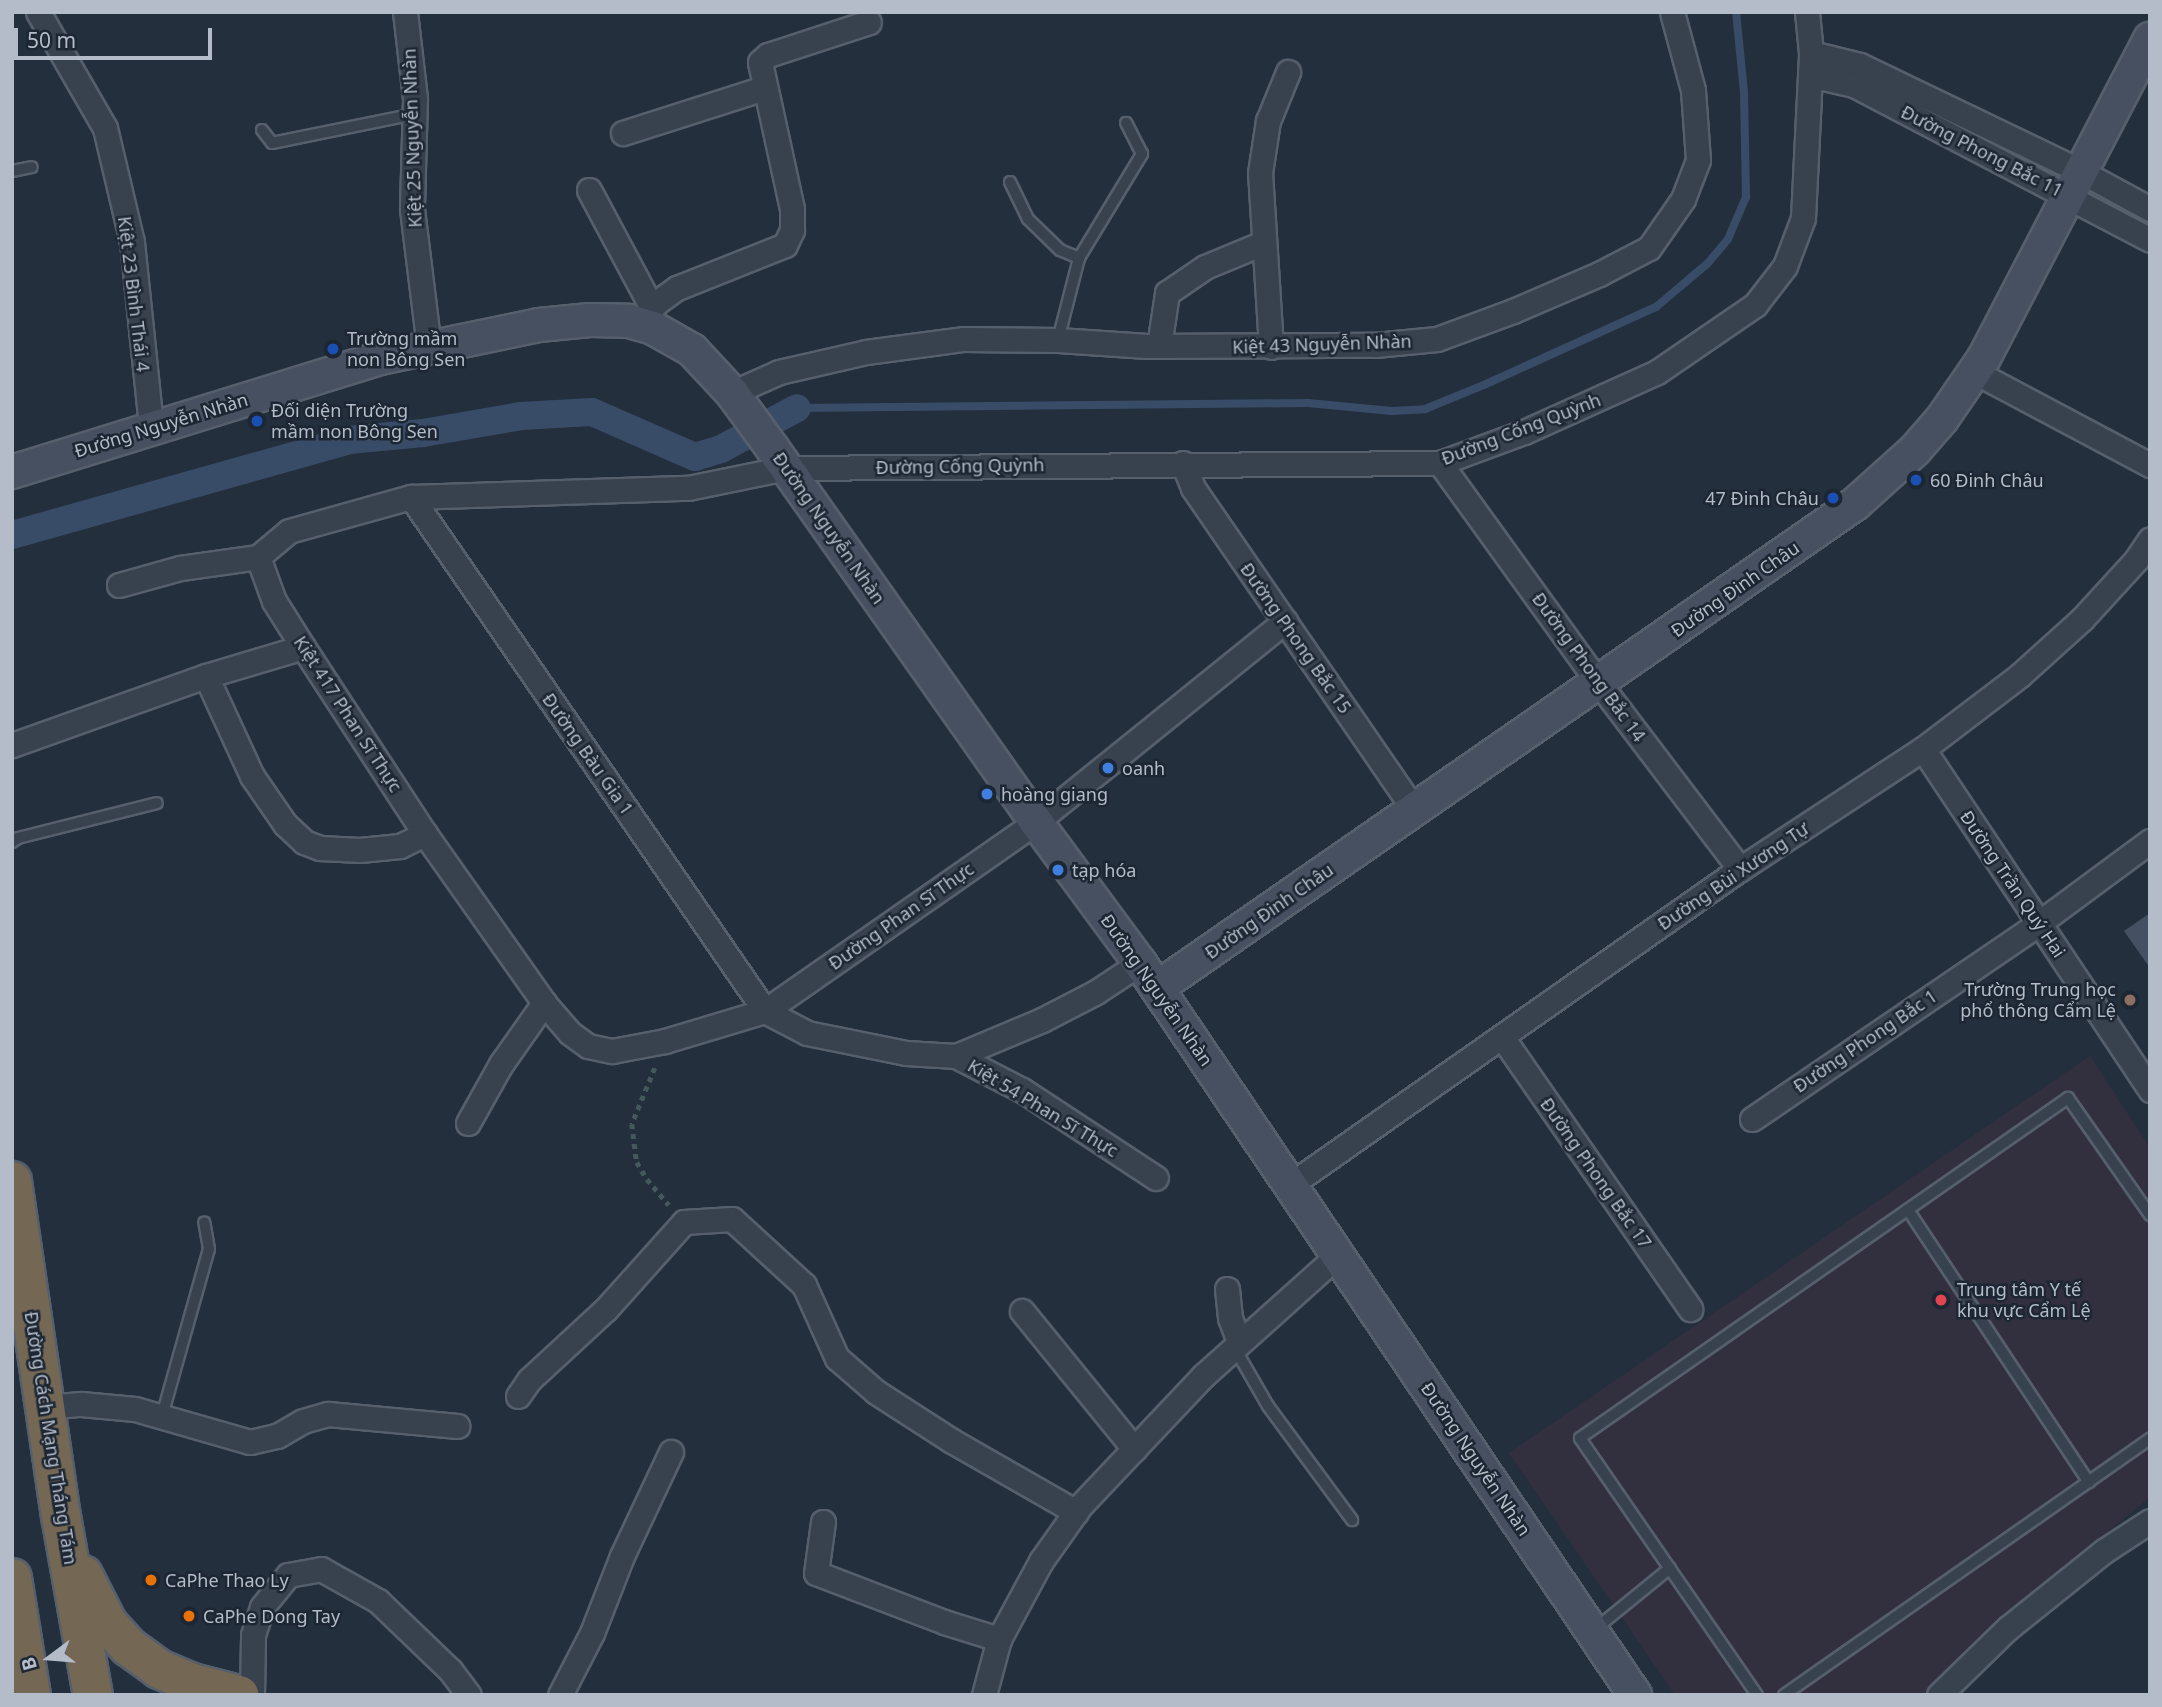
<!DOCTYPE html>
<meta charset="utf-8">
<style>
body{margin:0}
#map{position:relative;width:2162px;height:1707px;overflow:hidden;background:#242f3e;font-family:"Noto Sans",sans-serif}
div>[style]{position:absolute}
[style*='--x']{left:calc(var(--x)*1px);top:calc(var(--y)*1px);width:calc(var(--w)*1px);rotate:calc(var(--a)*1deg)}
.medical>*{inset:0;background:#32303f}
.stream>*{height:8px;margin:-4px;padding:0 4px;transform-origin:4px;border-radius:4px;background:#394c67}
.canal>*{height:28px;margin:-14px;padding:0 14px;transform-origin:14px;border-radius:14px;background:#394c67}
.building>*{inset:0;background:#455162}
.path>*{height:4.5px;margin-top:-2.25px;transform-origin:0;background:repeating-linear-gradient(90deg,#44595c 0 5px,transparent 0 10px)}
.roads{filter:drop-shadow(2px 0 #565f6c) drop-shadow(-2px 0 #565f6c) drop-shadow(0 2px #565f6c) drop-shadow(0 -2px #565f6c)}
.lane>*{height:10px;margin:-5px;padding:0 5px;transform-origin:5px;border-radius:5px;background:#38414e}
.street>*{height:23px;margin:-11.5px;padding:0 11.5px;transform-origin:11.5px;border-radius:11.5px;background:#38414e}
.secondary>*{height:32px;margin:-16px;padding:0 16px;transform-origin:16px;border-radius:16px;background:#465061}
.highway>*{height:38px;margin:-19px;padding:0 19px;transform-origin:19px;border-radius:19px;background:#746855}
.dots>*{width:19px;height:19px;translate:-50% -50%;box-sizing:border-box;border:4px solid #1d2633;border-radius:50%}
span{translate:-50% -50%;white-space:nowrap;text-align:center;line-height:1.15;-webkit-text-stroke:5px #1d2633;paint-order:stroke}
.street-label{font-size:18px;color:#b4bcc9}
.poi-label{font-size:18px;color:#b4bcc9}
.left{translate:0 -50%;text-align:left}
.right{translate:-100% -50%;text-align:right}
.frame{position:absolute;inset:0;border:14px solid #b4bcc9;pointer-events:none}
.north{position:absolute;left:14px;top:1623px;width:70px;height:70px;-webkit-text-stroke:5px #1d2633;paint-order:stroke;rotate:254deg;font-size:19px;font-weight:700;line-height:28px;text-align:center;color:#b4bcc9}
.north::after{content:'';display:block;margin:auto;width:24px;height:32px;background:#b4bcc9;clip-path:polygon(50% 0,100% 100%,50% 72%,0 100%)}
.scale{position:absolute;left:14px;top:28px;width:198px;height:32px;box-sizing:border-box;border:4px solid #b4bcc9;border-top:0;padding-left:9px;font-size:21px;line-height:24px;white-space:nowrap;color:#b4bcc9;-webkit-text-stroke:5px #1d2633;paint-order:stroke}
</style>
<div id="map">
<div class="medical">
<div style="clip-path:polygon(2090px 1056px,2150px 1148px,2150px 1497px,2029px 1598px,1932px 1695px,1675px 1695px,1509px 1453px)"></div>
</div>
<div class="stream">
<div style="--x:797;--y:408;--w:511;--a:-0.56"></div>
<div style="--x:1308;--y:403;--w:84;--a:5.4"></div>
<div style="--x:1392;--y:411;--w:33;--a:-3"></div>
<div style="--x:1425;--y:409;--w:66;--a:-22.3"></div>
<div style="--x:1486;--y:384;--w:187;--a:-24.4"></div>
<div style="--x:1656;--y:307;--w:68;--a:-40.2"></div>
<div style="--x:1708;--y:263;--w:31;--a:-50"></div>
<div style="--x:1728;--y:239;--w:46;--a:-66.8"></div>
<div style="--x:1746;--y:197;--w:105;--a:-91.1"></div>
<div style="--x:1744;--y:92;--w:80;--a:-95.7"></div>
</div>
<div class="canal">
<div style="--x:12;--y:535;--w:350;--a:-15.7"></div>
<div style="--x:349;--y:440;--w:74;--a:-5.4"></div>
<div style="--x:423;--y:433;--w:99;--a:-9.8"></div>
<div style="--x:521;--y:416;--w:71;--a:-3.2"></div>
<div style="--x:592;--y:412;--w:112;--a:23.6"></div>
<div style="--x:695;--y:457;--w:27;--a:-17"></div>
<div style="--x:721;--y:449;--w:86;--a:-28.3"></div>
</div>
<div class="building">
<div style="clip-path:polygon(2150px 913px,2150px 968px,2124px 931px)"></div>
</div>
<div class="path">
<div style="--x:655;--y:1068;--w:61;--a:112.3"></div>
<div style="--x:632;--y:1124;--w:38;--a:83"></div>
<div style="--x:637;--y:1162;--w:20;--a:60"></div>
<div style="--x:647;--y:1179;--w:34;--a:50"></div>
</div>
<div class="roads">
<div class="lane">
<div style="--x:262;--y:130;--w:16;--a:52"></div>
<div style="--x:272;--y:143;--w:145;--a:-11.5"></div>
<div style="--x:12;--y:171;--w:20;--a:-11"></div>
<div style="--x:1010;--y:182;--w:41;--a:64.1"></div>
<div style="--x:1028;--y:219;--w:45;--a:44.1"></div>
<div style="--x:1060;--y:250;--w:21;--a:23"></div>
<div style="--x:1058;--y:340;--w:85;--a:-75.6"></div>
<div style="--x:1079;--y:258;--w:122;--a:-58.8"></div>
<div style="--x:1142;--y:154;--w:35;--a:-117"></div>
<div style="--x:12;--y:842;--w:7;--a:-34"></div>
<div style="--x:18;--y:838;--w:143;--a:-14.1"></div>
<div style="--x:1908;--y:1210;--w:327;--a:56.4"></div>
<div style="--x:1234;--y:1347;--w:68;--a:60"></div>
<div style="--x:1268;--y:1406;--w:142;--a:53.6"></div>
<div style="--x:162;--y:1416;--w:173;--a:-74.3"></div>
<div style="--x:209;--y:1249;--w:27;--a:-100"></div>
<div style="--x:1594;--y:1630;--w:98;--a:-39.2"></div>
<div style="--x:1757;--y:1695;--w:312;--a:-124.6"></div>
<div style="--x:1580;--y:1438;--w:595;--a:-34.87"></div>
<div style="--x:2068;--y:1098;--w:143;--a:55"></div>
<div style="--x:1784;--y:1695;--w:447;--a:-35"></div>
</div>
<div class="street">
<div style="--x:38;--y:12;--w:134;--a:60"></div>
<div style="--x:105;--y:128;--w:117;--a:76.7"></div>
<div style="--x:132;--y:242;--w:186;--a:84.1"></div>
<div style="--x:405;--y:12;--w:88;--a:83.4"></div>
<div style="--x:415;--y:99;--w:110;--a:91.6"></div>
<div style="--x:412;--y:209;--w:140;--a:83"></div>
<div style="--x:1811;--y:53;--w:50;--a:13.8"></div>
<div style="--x:1860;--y:65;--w:244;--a:25.7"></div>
<div style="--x:2080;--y:171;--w:80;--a:28.5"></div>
<div style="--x:1810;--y:75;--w:45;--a:12.8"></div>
<div style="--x:1854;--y:85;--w:334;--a:27.6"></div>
<div style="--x:623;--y:133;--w:148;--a:-17.7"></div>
<div style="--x:589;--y:190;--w:134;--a:61.9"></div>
<div style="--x:638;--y:324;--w:28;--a:-49"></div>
<div style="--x:656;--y:303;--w:26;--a:-36"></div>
<div style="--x:677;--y:288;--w:116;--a:-21.7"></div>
<div style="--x:785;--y:245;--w:17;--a:-65"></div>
<div style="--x:792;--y:230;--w:21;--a:-90"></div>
<div style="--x:792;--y:209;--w:150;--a:-102.3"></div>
<div style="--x:760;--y:62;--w:11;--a:-41"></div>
<div style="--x:768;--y:55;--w:106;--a:-18.1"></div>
<div style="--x:1159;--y:346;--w:54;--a:-81.4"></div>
<div style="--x:1167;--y:293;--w:46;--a:-34.4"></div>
<div style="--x:1205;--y:267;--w:63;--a:-22.5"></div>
<div style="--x:1271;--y:347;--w:174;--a:-93.6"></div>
<div style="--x:1260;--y:173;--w:53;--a:-81.3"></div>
<div style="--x:1268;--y:121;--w:53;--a:-67.8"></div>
<div style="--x:1975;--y:372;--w:198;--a:28"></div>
<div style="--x:732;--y:393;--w:51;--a:-24.1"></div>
<div style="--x:779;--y:372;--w:89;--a:-12.9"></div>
<div style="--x:866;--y:352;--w:99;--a:-7.6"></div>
<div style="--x:964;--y:339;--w:94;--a:0.6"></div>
<div style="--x:1058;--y:340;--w:89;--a:3.9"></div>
<div style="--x:1147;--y:346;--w:228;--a:-0.3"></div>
<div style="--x:1375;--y:345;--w:62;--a:-5.5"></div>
<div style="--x:1437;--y:339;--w:81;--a:-20.2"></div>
<div style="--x:1513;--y:311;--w:94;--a:-23.3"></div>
<div style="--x:1599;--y:274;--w:56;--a:-27.5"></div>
<div style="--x:1649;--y:248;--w:60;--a:-55.2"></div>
<div style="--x:1683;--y:199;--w:42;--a:-69"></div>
<div style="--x:1698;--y:160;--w:70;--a:-94.1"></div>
<div style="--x:1693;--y:90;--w:81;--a:-105.1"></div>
<div style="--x:1183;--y:463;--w:27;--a:68"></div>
<div style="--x:1193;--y:488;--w:392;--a:55.5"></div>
<div style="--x:1440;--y:463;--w:270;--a:54.2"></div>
<div style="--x:1598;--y:682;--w:235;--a:52.8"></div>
<div style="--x:411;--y:497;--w:624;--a:55.44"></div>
<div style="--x:765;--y:1011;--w:47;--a:27.6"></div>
<div style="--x:807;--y:1033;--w:101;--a:11.4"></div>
<div style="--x:906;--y:1053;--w:50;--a:3.4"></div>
<div style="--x:956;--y:1056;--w:74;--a:27.3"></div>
<div style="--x:1022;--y:1090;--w:160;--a:33.3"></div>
<div style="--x:258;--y:557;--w:40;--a:-40"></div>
<div style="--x:289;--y:531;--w:127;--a:-15.6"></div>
<div style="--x:411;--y:497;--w:277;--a:-1.9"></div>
<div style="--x:688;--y:488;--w:100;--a:-11.5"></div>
<div style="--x:786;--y:468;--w:654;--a:-0.44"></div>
<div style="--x:1440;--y:463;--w:90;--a:-20.3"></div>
<div style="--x:1524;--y:432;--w:146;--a:-24.3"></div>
<div style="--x:1657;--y:372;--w:119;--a:-34.4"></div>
<div style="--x:1755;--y:305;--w:49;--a:-52.4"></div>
<div style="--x:1785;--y:266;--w:51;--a:-69.4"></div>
<div style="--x:1803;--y:218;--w:165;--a:-87.2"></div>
<div style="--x:1811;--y:53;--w:41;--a:-95.6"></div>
<div style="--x:258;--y:557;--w:47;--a:70"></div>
<div style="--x:274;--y:601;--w:54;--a:57.8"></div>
<div style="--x:303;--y:647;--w:223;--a:56.9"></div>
<div style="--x:425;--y:834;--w:207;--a:54.8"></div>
<div style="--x:544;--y:1003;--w:40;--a:49"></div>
<div style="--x:570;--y:1033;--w:22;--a:36"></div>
<div style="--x:588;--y:1046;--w:25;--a:12"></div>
<div style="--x:612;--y:1051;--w:54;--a:-10.7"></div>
<div style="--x:665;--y:1041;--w:104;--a:-16.7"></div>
<div style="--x:765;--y:1011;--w:330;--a:-34.9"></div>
<div style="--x:1036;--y:822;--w:320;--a:-38.9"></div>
<div style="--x:119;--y:585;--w:63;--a:-15.6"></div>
<div style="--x:180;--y:568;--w:79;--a:-8"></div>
<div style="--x:206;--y:676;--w:110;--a:65.3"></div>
<div style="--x:252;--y:776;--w:58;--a:55.5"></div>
<div style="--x:285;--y:824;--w:26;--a:43"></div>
<div style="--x:304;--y:842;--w:17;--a:21"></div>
<div style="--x:320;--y:848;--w:40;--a:2.9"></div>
<div style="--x:360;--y:850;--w:40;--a:-5.7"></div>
<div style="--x:400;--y:846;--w:28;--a:-26"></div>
<div style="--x:12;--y:745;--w:206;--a:-19.6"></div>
<div style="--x:206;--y:676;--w:101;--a:-16.6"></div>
<div style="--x:1923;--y:749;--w:410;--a:56.3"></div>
<div style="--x:1502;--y:1037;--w:331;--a:55.3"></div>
<div style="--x:956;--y:1056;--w:93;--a:-22.7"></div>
<div style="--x:1042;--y:1020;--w:61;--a:-27.4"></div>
<div style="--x:1096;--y:992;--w:53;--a:-33.4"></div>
<div style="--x:1752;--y:1119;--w:348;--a:-34.3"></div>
<div style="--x:2039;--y:923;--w:138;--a:-36.5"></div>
<div style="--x:468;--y:1123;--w:68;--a:-60.8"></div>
<div style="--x:501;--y:1064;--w:75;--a:-54.8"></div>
<div style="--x:1290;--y:1185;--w:550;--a:-35.08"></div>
<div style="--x:1740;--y:869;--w:219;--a:-33.3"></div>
<div style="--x:1923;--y:749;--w:122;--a:-37.3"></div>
<div style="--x:2020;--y:675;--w:84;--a:-42.1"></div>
<div style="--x:2082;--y:619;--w:80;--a:-47.5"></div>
<div style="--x:2136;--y:560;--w:25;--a:-56"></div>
<div style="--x:1227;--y:1289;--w:29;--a:84"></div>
<div style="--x:1230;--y:1318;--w:26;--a:69"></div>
<div style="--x:1022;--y:1311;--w:178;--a:50.9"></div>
<div style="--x:518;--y:1396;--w:19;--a:-55"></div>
<div style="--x:529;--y:1380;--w:105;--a:-42.7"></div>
<div style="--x:606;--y:1309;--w:117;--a:-48.1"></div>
<div style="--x:684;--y:1222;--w:48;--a:-3.6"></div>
<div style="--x:732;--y:1219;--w:98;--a:42.5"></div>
<div style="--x:804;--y:1285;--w:80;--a:65.7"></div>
<div style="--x:837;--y:1358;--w:52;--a:41.1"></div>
<div style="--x:876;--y:1392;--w:90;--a:32.8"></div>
<div style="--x:952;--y:1441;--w:143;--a:29.8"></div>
<div style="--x:45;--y:1407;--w:36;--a:-5"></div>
<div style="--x:81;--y:1404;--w:54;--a:5.3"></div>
<div style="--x:135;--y:1409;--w:120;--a:16"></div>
<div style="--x:250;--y:1442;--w:28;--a:-13"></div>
<div style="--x:277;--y:1436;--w:30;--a:-30"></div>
<div style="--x:303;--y:1421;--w:26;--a:-16"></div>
<div style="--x:328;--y:1414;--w:130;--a:5.3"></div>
<div style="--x:823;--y:1522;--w:51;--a:97.8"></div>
<div style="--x:816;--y:1573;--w:137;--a:20.9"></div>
<div style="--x:944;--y:1622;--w:58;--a:17.2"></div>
<div style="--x:252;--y:1695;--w:60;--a:-89"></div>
<div style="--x:253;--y:1635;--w:29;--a:-72"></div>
<div style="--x:262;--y:1607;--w:41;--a:-50.9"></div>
<div style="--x:288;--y:1575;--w:34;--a:-10"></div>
<div style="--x:321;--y:1569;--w:65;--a:29.3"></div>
<div style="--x:378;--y:1601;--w:100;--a:43.8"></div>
<div style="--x:450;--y:1670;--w:31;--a:53"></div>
<div style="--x:560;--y:1695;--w:70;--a:-62.7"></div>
<div style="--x:592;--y:1633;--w:83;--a:-68.7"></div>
<div style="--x:622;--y:1556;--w:115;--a:-64.8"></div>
<div style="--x:984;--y:1695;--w:58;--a:-75"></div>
<div style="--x:999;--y:1639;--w:89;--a:-61.7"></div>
<div style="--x:1041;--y:1561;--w:67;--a:-54.7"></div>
<div style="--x:1080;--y:1506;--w:179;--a:-46.6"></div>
<div style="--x:1203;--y:1376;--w:181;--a:-41.9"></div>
<div style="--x:1939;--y:1695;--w:96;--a:-44.2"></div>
<div style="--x:2008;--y:1628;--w:123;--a:-38.7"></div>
<div style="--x:2104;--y:1551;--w:55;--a:-33.1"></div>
</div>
<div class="secondary">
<div style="--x:12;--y:472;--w:385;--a:-17.2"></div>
<div style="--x:380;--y:358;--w:162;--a:-11.7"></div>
<div style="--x:539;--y:325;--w:51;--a:-5.6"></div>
<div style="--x:590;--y:320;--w:39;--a:1"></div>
<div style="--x:629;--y:321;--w:25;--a:16"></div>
<div style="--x:653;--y:328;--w:45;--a:29.4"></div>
<div style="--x:692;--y:350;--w:59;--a:47.1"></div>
<div style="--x:732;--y:393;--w:69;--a:53.8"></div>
<div style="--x:773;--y:449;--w:456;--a:54.8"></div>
<div style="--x:1036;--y:822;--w:175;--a:53.6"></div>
<div style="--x:1140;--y:963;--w:884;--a:55.93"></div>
<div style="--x:1157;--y:988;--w:849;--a:-34.74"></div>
<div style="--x:1855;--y:504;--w:81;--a:-42"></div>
<div style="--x:1915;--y:450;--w:41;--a:-48.9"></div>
<div style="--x:1942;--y:419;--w:74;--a:-55.5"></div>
<div style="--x:1984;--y:358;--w:360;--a:-62.5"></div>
</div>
<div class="highway">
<div style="--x:12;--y:1181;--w:339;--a:81.7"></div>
<div style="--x:61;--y:1516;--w:182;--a:79.9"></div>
<div style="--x:83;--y:1575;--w:55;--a:63"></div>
<div style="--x:108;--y:1624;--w:31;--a:48"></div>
<div style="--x:129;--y:1647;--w:37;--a:36"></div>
<div style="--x:159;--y:1669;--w:36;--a:23"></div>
<div style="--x:192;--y:1683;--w:49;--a:14.3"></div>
<div style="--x:12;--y:1578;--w:119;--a:80.8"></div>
</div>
</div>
<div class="dots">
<div style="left:333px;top:349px;background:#1a4fb4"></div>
<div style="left:257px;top:421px;background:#1a4fb4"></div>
<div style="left:1916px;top:480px;background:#1a4fb4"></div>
<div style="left:1833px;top:498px;background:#1a4fb4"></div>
<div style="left:1108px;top:768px;background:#3f7fe0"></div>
<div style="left:987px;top:794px;background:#3f7fe0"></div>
<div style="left:1058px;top:870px;background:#3f7fe0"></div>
<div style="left:2130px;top:1000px;background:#8d6e63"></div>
<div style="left:1941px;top:1300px;background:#e0444e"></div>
<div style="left:151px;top:1580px;background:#e8710a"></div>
<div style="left:189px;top:1616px;background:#e8710a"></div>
</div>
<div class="street-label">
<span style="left:412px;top:138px;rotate:-92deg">Kiệt 25 Nguyễn Nhàn</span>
<span style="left:1982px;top:151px;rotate:27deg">Đường Phong Bắc 11</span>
<span style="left:134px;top:294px;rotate:83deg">Kiệt 23 Bình Thái 4</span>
<span style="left:1322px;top:344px;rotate:-2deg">Kiệt 43 Nguyễn Nhàn</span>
<span style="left:161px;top:425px;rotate:-17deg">Đường Nguyễn Nhàn</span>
<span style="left:1521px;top:429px;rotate:-21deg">Đường Cống Quỳnh</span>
<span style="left:960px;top:466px;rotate:-1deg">Đường Cống Quỳnh</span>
<span style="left:829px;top:528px;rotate:55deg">Đường Nguyễn Nhàn</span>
<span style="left:1735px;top:589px;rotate:-35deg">Đường Đinh Châu</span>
<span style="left:1296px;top:638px;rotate:55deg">Đường Phong Bắc 15</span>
<span style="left:1589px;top:667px;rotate:54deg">Đường Phong Bắc 14</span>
<span style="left:348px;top:714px;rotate:57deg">Kiệt 417 Phan Sĩ Thực</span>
<span style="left:588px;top:754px;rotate:55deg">Đường Bàu Gia 1</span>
<span style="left:1733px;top:876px;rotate:-34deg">Đường Bùi Xương Tự</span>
<span style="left:2013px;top:884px;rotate:56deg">Đường Trần Quý Hai</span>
<span style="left:1269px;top:911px;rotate:-35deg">Đường Đinh Châu</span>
<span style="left:901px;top:916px;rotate:-35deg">Đường Phan Sĩ Thực</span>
<span style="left:1157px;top:990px;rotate:55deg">Đường Nguyễn Nhàn</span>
<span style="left:1865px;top:1041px;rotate:-34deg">Đường Phong Bắc 1</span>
<span style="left:1043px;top:1108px;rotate:31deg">Kiệt 54 Phan Sĩ Thực</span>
<span style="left:1596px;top:1173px;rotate:55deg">Đường Phong Bắc 17</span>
<span style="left:51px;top:1438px;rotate:81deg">Đường Cách Mạng Tháng Tám</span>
<span style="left:1476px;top:1459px;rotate:56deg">Đường Nguyễn Nhàn</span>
</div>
<div class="poi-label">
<span class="left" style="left:347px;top:349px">Trường mầm<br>non Bông Sen</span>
<span class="left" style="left:271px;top:421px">Đối diện Trường<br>mầm non Bông Sen</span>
<span class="left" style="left:1930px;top:480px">60 Đinh Châu</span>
<span class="right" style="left:1819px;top:498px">47 Đinh Châu</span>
<span class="left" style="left:1122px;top:768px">oanh</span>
<span class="left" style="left:1001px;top:794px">hoàng giang</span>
<span class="left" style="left:1072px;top:870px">tạp hóa</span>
<span class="right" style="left:2116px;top:1000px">Trường Trung học<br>phổ thông Cẩm Lệ</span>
<span class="left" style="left:1957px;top:1300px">Trung tâm Y tế<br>khu vực Cẩm Lệ</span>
<span class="left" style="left:165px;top:1580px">CaPhe Thao Ly</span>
<span class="left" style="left:203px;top:1616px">CaPhe Dong Tay</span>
</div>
<div class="frame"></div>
<div class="north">B</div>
<div class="scale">50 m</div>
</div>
